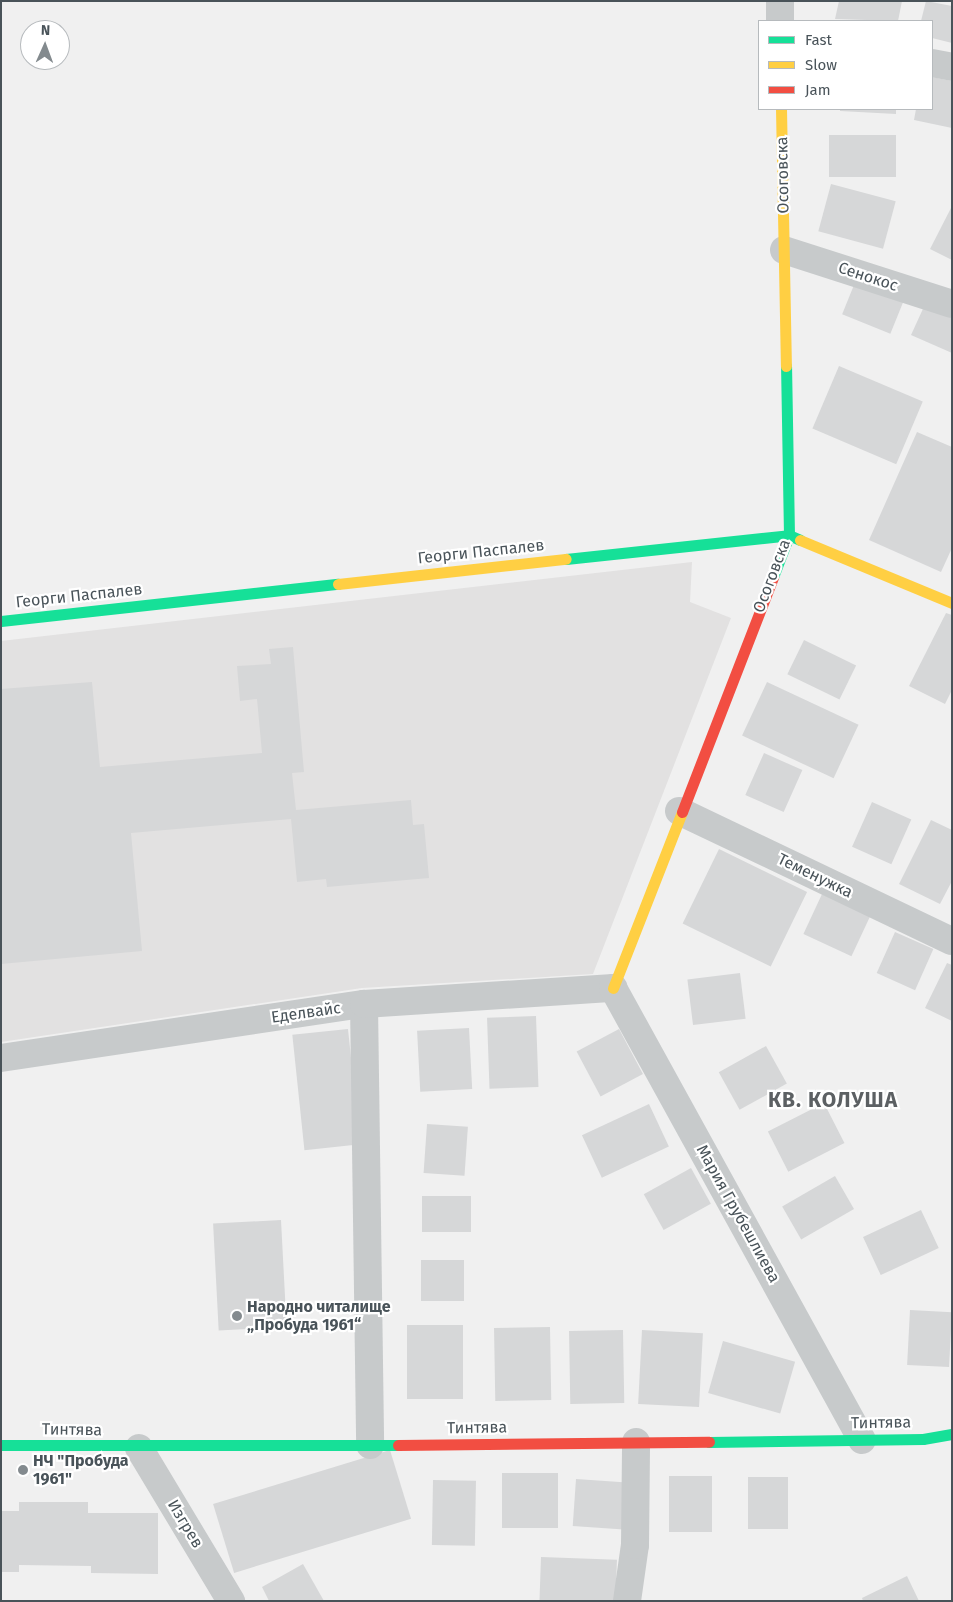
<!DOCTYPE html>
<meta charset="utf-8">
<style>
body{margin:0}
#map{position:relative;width:953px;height:1602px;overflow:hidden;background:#f0f0f0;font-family:"Fira Sans",sans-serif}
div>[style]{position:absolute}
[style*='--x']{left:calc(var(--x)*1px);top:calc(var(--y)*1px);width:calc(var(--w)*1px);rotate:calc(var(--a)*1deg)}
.education>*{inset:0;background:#e2e1e1}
.building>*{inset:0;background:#d6d7d8;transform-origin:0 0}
.street>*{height:28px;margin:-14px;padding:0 14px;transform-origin:14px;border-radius:14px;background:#c7cacb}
.fast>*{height:11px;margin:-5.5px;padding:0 5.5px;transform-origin:5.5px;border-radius:5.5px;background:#16e098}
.slow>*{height:11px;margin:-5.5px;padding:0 5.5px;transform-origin:5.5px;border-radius:5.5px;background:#ffcf43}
.jam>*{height:11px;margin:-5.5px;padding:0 5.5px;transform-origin:5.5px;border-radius:5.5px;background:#f24e42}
.dots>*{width:14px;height:14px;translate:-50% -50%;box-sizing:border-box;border:2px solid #fff;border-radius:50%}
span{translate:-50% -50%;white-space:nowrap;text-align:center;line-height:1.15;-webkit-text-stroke:4.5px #fff;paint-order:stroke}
.street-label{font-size:16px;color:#495359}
.poi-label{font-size:16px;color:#495359;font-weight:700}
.left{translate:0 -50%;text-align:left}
.district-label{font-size:21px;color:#5c6063;font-weight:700;letter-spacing:1px}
.frame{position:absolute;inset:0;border:2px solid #495359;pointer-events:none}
.legend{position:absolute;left:758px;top:20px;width:175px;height:90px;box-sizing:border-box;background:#fff;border:1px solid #b6babd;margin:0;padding:6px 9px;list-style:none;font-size:15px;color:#495359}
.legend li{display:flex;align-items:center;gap:10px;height:25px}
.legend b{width:25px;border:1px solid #b6babd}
.north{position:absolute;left:20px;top:20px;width:50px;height:50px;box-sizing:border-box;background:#fff;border:1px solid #b6babd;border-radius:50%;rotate:2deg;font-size:14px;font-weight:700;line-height:20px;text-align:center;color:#495359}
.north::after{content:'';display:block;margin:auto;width:18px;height:22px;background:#838a8e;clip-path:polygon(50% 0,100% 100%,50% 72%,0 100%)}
</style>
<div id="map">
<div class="education">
<div style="clip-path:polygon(692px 562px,690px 602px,731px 618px,593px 974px,362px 988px,1px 1042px,1px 641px)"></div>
</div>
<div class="building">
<div style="clip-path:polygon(839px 1px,902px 1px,898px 21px,835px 19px)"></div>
<div style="clip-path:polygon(926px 1px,952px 6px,952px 43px,932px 38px,932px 21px,921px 21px)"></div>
<div style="clip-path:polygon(932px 77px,952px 81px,952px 128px,914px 120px,916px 109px,932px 109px)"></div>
<div style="clip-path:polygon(840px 109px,896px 109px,896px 114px,840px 111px)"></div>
<div style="left:829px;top:135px;width:67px;height:42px"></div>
<div style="left:831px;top:184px;width:67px;height:49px;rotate:15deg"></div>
<div style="clip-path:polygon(952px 206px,952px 260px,930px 249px)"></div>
<div style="left:856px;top:280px;width:52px;height:37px;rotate:22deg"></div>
<div style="clip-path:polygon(927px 300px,952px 310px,952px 353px,911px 335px)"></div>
<div style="left:839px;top:366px;width:91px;height:68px;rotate:23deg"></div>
<div style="clip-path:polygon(917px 432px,952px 447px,952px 548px,941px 572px,869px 540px)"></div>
<div style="clip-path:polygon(946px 613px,952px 615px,952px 690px,945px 704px,909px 686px)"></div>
<div style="left:804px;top:640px;width:58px;height:38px;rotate:26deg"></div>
<div style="clip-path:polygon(293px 647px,304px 772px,292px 773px,296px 810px,411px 800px,413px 825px,424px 824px,429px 878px,327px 887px,326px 879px,297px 882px,291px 819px,131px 833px,142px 951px,1px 964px,1px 689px,92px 682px,100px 767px,262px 753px,257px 699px,240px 701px,237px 666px,271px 664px,269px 649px)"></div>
<div style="left:767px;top:682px;width:101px;height:59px;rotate:25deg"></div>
<div style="left:764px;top:753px;width:42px;height:46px;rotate:24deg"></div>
<div style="left:872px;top:802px;width:43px;height:49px;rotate:24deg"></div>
<div style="clip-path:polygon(931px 820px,952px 830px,952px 881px,940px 904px,899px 884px)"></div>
<div style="left:719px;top:849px;width:98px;height:83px;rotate:26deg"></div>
<div style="left:822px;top:894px;width:53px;height:44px;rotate:25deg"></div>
<div style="left:895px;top:932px;width:42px;height:45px;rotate:24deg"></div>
<div style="clip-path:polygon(947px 963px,952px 965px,952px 1021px,925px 1008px)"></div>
<div style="left:740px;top:973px;width:46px;height:53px;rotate:83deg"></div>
<div style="left:536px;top:1016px;width:71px;height:49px;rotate:88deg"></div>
<div style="left:469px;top:1028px;width:61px;height:52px;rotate:87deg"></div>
<div style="left:348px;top:1029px;width:116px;height:56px;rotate:84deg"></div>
<div style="left:619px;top:1029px;width:51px;height:48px;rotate:62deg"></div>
<div style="left:766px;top:1046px;width:43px;height:54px;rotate:61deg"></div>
<div style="left:824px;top:1103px;width:45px;height:63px;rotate:63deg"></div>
<div style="left:649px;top:1104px;width:47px;height:74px;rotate:65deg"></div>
<div style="left:427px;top:1124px;width:41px;height:49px;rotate:4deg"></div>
<div style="left:691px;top:1168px;width:41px;height:54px;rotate:61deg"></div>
<div style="left:835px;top:1176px;width:38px;height:61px;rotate:60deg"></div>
<div style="left:422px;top:1196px;width:49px;height:36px"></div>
<div style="left:921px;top:1210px;width:42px;height:64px;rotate:65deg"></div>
<div style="left:281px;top:1220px;width:107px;height:68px;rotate:87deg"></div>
<div style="left:421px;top:1260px;width:43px;height:41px"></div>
<div style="left:910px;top:1310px;width:42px;height:55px;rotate:3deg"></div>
<div style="left:407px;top:1325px;width:56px;height:74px"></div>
<div style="left:550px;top:1327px;width:73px;height:56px;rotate:89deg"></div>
<div style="left:623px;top:1330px;width:73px;height:54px;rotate:89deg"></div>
<div style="left:642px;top:1330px;width:61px;height:74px;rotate:3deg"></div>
<div style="left:723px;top:1341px;width:75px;height:54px;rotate:16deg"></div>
<div style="left:390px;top:1450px;width:72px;height:185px;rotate:73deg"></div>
<div style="left:502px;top:1473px;width:56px;height:55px"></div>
<div style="left:712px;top:1476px;width:56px;height:43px;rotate:90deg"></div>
<div style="left:748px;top:1477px;width:40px;height:52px"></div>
<div style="left:576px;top:1479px;width:51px;height:47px;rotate:4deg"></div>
<div style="left:433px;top:1480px;width:43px;height:65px;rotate:1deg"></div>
<div style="clip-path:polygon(19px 1502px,88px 1502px,88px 1513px,158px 1513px,158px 1574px,91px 1573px,91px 1566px,19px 1565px,19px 1572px,1px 1572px,1px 1511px,19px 1511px)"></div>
<div style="left:541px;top:1557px;width:76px;height:44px;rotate:2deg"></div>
<div style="clip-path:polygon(303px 1564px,324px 1601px,269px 1601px,262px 1587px)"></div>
<div style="clip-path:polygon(907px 1576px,919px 1601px,863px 1601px,862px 1598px)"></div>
</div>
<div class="street">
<div style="--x:780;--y:1;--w:20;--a:90"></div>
<div style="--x:932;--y:63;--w:20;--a:11"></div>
<div style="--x:784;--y:250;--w:176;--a:17.8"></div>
<div style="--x:679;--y:811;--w:302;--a:25.5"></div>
<div style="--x:364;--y:1004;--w:441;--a:89.2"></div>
<div style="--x:1;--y:1058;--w:367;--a:-8.5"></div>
<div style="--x:364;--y:1004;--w:250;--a:-3.7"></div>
<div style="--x:613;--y:988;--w:516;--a:61.15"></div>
<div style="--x:139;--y:1448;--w:179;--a:59"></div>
<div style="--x:627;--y:1601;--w:57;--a:-81.9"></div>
<div style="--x:635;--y:1545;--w:103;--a:-89.4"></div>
</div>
<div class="fast">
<div style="--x:566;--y:559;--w:224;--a:-6.1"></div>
<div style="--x:789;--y:535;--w:12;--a:24"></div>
<div style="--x:773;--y:577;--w:45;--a:-69.1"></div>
<div style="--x:789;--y:535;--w:169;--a:-91"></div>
<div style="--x:1;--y:621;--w:339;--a:-6.3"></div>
<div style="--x:709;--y:1442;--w:214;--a:-0.8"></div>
<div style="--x:923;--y:1439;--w:29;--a:-10"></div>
<div style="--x:1;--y:1445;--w:397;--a:0"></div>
</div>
<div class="slow">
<div style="--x:781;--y:109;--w:257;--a:88.9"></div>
<div style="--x:800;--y:540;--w:165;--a:22.5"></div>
<div style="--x:338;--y:584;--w:229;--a:-6.3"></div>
<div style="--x:613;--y:988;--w:189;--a:-68.6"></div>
</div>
<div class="jam">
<div style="--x:682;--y:812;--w:252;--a:-68.8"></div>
<div style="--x:398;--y:1445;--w:311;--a:-0.6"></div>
</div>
<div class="dots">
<div style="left:237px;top:1316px;background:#838a8e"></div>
<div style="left:23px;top:1470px;background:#838a8e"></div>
</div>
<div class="street-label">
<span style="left:783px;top:175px;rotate:-91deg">Осоговска</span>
<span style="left:868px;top:277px;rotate:18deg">Сенокос</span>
<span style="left:481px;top:552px;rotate:-6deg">Георги Паспалев</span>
<span style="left:772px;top:576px;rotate:-69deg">Осоговска</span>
<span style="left:79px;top:596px;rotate:-6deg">Георги Паспалев</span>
<span style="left:815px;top:876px;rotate:26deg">Теменужка</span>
<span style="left:306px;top:1013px;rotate:-8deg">Еделвайс</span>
<span style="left:738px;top:1214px;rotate:61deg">Мария Грубешлиева</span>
<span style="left:881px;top:1423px;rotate:-1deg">Тинтява</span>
<span style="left:477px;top:1428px;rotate:-1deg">Тинтява</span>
<span style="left:72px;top:1430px;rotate:1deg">Тинтява</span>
<span style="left:185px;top:1524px;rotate:59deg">Изгрев</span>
</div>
<div class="poi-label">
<span class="left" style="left:247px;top:1316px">Народно читалище<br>„Пробуда 1961“</span>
<span class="left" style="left:33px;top:1470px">НЧ "Пробуда<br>1961"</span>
</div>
<div class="district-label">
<span style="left:833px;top:1100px">КВ. КОЛУША</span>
</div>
<div class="frame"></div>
<ul class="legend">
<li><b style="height:6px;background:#16e098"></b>Fast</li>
<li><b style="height:6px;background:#ffcf43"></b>Slow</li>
<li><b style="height:6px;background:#f24e42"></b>Jam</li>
</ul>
<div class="north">N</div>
</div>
